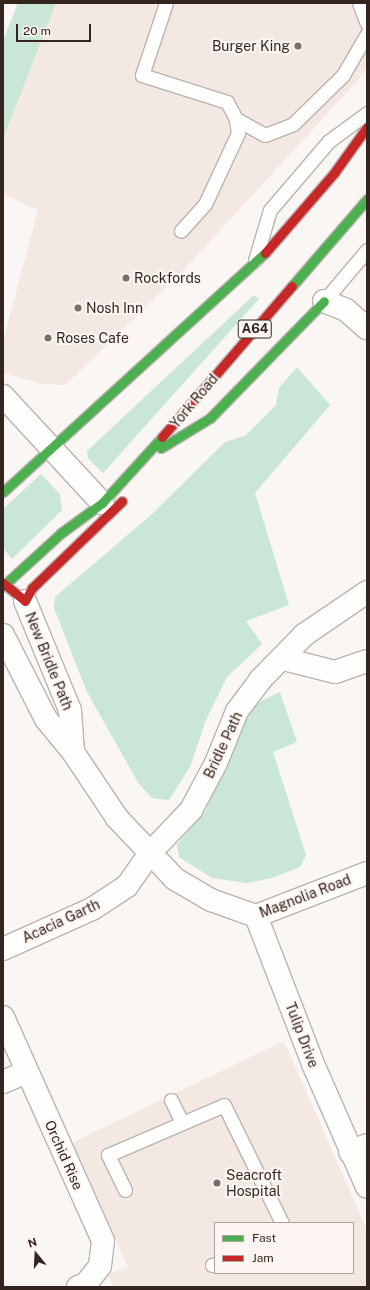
<!DOCTYPE html>
<style>
body{margin:0}
#map{position:relative;width:370px;height:1290px;overflow:hidden;background:#f9f6f4;font-family:"Public Sans",sans-serif}
div>[style]{position:absolute}
[style*='--x']{left:calc(var(--x)*1px);top:calc(var(--y)*1px);width:calc(var(--w)*1px);rotate:calc(var(--a)*1deg)}
.built>*{inset:0;background:#f4e8e2}
.green>*{inset:0;background:#c9e6d6}
.roads{filter:drop-shadow(1px 0 #bab3af) drop-shadow(-1px 0 #bab3af) drop-shadow(0 1px #bab3af) drop-shadow(0 -1px #bab3af)}
.lane>*{height:13px;margin:-6.5px;padding:0 6.5px;transform-origin:6.5px;border-radius:6.5px;background:#fefefd}
.street>*{height:22px;margin:-11px;padding:0 11px;transform-origin:11px;border-radius:11px;background:#fefefd}
.fast>*{height:9px;margin:-4.5px;padding:0 4.5px;transform-origin:4.5px;border-radius:4.5px;background:#4caf50}
.jam>*{height:9px;margin:-4.5px;padding:0 4.5px;transform-origin:4.5px;border-radius:4.5px;background:#c62828}
.dots>*{width:11px;height:11px;translate:-50% -50%;box-sizing:border-box;border:2px solid #fcf5f1;border-radius:50%}
span{translate:-50% -50%;white-space:nowrap;text-align:center;line-height:1.15;-webkit-text-stroke:4px #fcf5f1;paint-order:stroke}
.shield-label span{padding:1px 3px;background:#fcf5f1;border:1px solid;border-radius:3px;-webkit-text-stroke-width:0}
.shield-label{font-size:13px;color:#34261f;font-weight:700}
.poi-label{font-size:14px;color:#34261f}
.right{translate:-100% -50%;text-align:right}
.left{translate:0 -50%;text-align:left}
.street-label{font-size:14px;color:#34261f}
.frame{position:absolute;inset:0;border:4px solid #34261f;pointer-events:none}
.legend{position:absolute;left:214px;top:1222px;width:140px;height:52px;box-sizing:border-box;background:#fcf5f1;border:1px solid #aca29d;margin:0;padding:5px 7px;list-style:none;font-size:12px;color:#34261f}
.legend li{display:flex;align-items:center;gap:8px;height:20px}
.legend b{width:20px;border:1px solid #aca29d}
.north{position:absolute;left:16px;top:1234px;width:40px;height:40px;-webkit-text-stroke:3px #fcf5f1;paint-order:stroke;rotate:342deg;font-size:11px;font-weight:700;line-height:16px;text-align:center;color:#34261f}
.north::after{content:'';display:block;margin:auto;width:14px;height:18px;background:#34261f;clip-path:polygon(50% 0,100% 100%,50% 72%,0 100%)}
.scale{position:absolute;left:16px;top:24px;width:75px;height:18px;box-sizing:border-box;border:2px solid #34261f;border-top:0;padding-left:5px;font-size:12px;line-height:14px;white-space:nowrap;color:#34261f;-webkit-text-stroke:3px #fcf5f1;paint-order:stroke}
</style>
<div id="map">
<div class="built">
<div style="clip-path:polygon(56px 3px,367px 3px,367px 66px,359px 79px,181px 273px,65px 385px,43px 384px,3px 373px,3px 342px,38px 210px,3px 194px,3px 139px)"></div>
<div style="clip-path:polygon(evenodd,284px 1041px,367px 1230px,367px 1287px,113px 1287px,108px 1275px,128px 1267px,69px 1144px,284px 1041px,215px 1223px,353px 1223px,353px 1273px,215px 1273px,215px 1223px)"></div>
</div>
<div class="green">
<div style="clip-path:polygon(18px 3px,56px 3px,3px 139px,3px 41px)"></div>
<div style="clip-path:polygon(254px 295px,259px 299px,103px 473px,88px 458px,87px 451px)"></div>
<div style="clip-path:polygon(297px 367px,330px 405px,255px 493px,289px 605px,246px 621px,262px 644px,227px 677px,206px 720px,190px 767px,169px 800px,152px 798px,139px 784px,87px 692px,54px 608px,55px 597px,152px 514px,225px 442px,245px 436px,276px 405px,279px 388px)"></div>
<div style="clip-path:polygon(41px 474px,60px 494px,62px 510px,12px 559px,3px 548px,3px 509px)"></div>
<div style="clip-path:polygon(280px 692px,297px 742px,273px 752px,306px 855px,300px 867px,272px 878px,247px 883px,212px 878px,179px 857px,177px 845px,206px 810px,242px 721px,251px 711px,249px 707px)"></div>
</div>
<div class="roads">
<div class="lane">
<div style="--x:166;--y:3;--w:76;--a:108.4"></div>
<div style="--x:142;--y:75;--w:89;--a:17.6"></div>
<div style="--x:227;--y:102;--w:19;--a:62"></div>
<div style="--x:236;--y:119;--w:14;--a:82"></div>
<div style="--x:238;--y:133;--w:78;--a:114.9"></div>
<div style="--x:205;--y:204;--w:36;--a:132"></div>
<div style="--x:359;--y:3;--w:22;--a:69"></div>
<div style="--x:236;--y:119;--w:33;--a:29"></div>
<div style="--x:265;--y:135;--w:30;--a:-21"></div>
<div style="--x:293;--y:124;--w:70;--a:-44.4"></div>
<div style="--x:343;--y:75;--w:48;--a:-59.7"></div>
<div style="--x:255;--y:260;--w:52;--a:-73.3"></div>
<div style="--x:270;--y:210;--w:91;--a:-49.5"></div>
<div style="--x:329;--y:141;--w:47;--a:-36.4"></div>
<div style="--x:324;--y:301;--w:67;--a:-49.9"></div>
<div style="--x:171;--y:1100;--w:25;--a:64"></div>
<div style="--x:125;--y:1190;--w:39;--a:-116"></div>
<div style="--x:108;--y:1155;--w:126;--a:-23.3"></div>
<div style="--x:224;--y:1105;--w:131;--a:63.8"></div>
<div style="--x:212;--y:1265;--w:3;--a:-18"></div>
</div>
<div class="street">
<div style="--x:324;--y:301;--w:24;--a:22"></div>
<div style="--x:346;--y:310;--w:28;--a:41"></div>
<div style="--x:3;--y:396;--w:146;--a:47.2"></div>
<div style="--x:25;--y:601;--w:118;--a:67.6"></div>
<div style="--x:70;--y:710;--w:42;--a:85.9"></div>
<div style="--x:3;--y:635;--w:94;--a:62.9"></div>
<div style="--x:46;--y:719;--w:43;--a:50.7"></div>
<div style="--x:73;--y:752;--w:79;--a:56.3"></div>
<div style="--x:117;--y:818;--w:84;--a:46.4"></div>
<div style="--x:175;--y:879;--w:42;--a:30.3"></div>
<div style="--x:211;--y:900;--w:48;--a:19.6"></div>
<div style="--x:256;--y:916;--w:119;--a:-21.2"></div>
<div style="--x:284;--y:659;--w:53;--a:14.3"></div>
<div style="--x:335;--y:672;--w:34;--a:-19"></div>
<div style="--x:256;--y:916;--w:159;--a:68.9"></div>
<div style="--x:313;--y:1064;--w:134;--a:66.3"></div>
<div style="--x:3;--y:949;--w:98;--a:-24.2"></div>
<div style="--x:92;--y:909;--w:42;--a:-33.3"></div>
<div style="--x:127;--y:886;--w:39;--a:-55"></div>
<div style="--x:149;--y:854;--w:61;--a:-46.3"></div>
<div style="--x:191;--y:810;--w:53;--a:-62"></div>
<div style="--x:216;--y:763;--w:56;--a:-68"></div>
<div style="--x:237;--y:711;--w:39;--a:-53"></div>
<div style="--x:260;--y:680;--w:63;--a:-45.6"></div>
<div style="--x:304;--y:635;--w:76;--a:-34.3"></div>
<div style="--x:3;--y:1017;--w:245;--a:65.9"></div>
<div style="--x:103;--y:1241;--w:25;--a:97"></div>
<div style="--x:100;--y:1266;--w:23;--a:128"></div>
<div style="--x:86;--y:1284;--w:9;--a:159"></div>
<div style="--x:3;--y:1082;--w:26;--a:-23"></div>
<div style="--x:350;--y:1152;--w:18;--a:-22"></div>
</div>
<div class="fast">
<div style="--x:292;--y:286;--w:115;--a:-49.2"></div>
<div style="--x:161;--y:448;--w:57;--a:-31.5"></div>
<div style="--x:210;--y:418;--w:163;--a:-45.7"></div>
<div style="--x:3;--y:492;--w:355;--a:-42.4"></div>
<div style="--x:3;--y:586;--w:79;--a:-42.4"></div>
<div style="--x:61;--y:533;--w:51;--a:-36.2"></div>
<div style="--x:102;--y:503;--w:89;--a:-47.7"></div>
</div>
<div class="jam">
<div style="--x:265;--y:253;--w:106;--a:-49.2"></div>
<div style="--x:334;--y:173;--w:57;--a:-54.3"></div>
<div style="--x:162;--y:437;--w:199;--a:-49.3"></div>
<div style="--x:3;--y:583;--w:28;--a:39"></div>
<div style="--x:25;--y:601;--w:15;--a:-62"></div>
<div style="--x:32;--y:588;--w:125;--a:-44"></div>
</div>
</div>
<div class="dots">
<div style="left:298px;top:46px;background:#796f6a"></div>
<div style="left:126px;top:278px;background:#796f6a"></div>
<div style="left:78px;top:308px;background:#796f6a"></div>
<div style="left:48px;top:338px;background:#796f6a"></div>
<div style="left:217px;top:1183px;background:#796f6a"></div>
</div>
<div class="shield-label">
<span style="left:255px;top:329px">A64</span>
</div>
<div class="poi-label">
<span class="right" style="left:290px;top:46px">Burger King</span>
<span class="left" style="left:134px;top:278px">Rockfords</span>
<span class="left" style="left:86px;top:308px">Nosh Inn</span>
<span class="left" style="left:56px;top:338px">Roses Cafe</span>
<span class="left" style="left:226px;top:1183px">Seacroft<br>Hospital</span>
</div>
<div class="street-label">
<span style="left:194px;top:401px;rotate:-50deg">York Road</span>
<span style="left:49px;top:661px;rotate:68deg">New Bridle Path</span>
<span style="left:223px;top:745px;rotate:-65deg">Bridle Path</span>
<span style="left:305px;top:896px;rotate:-21deg">Magnolia Road</span>
<span style="left:61px;top:921px;rotate:-25deg">Acacia Garth</span>
<span style="left:302px;top:1035px;rotate:69deg">Tulip Drive</span>
<span style="left:64px;top:1155px;rotate:66deg">Orchid Rise</span>
</div>
<div class="frame"></div>
<ul class="legend">
<li><b style="height:5px;background:#4caf50"></b>Fast</li>
<li><b style="height:5px;background:#c62828"></b>Jam</li>
</ul>
<div class="north">N</div>
<div class="scale">20 m</div>
</div>
